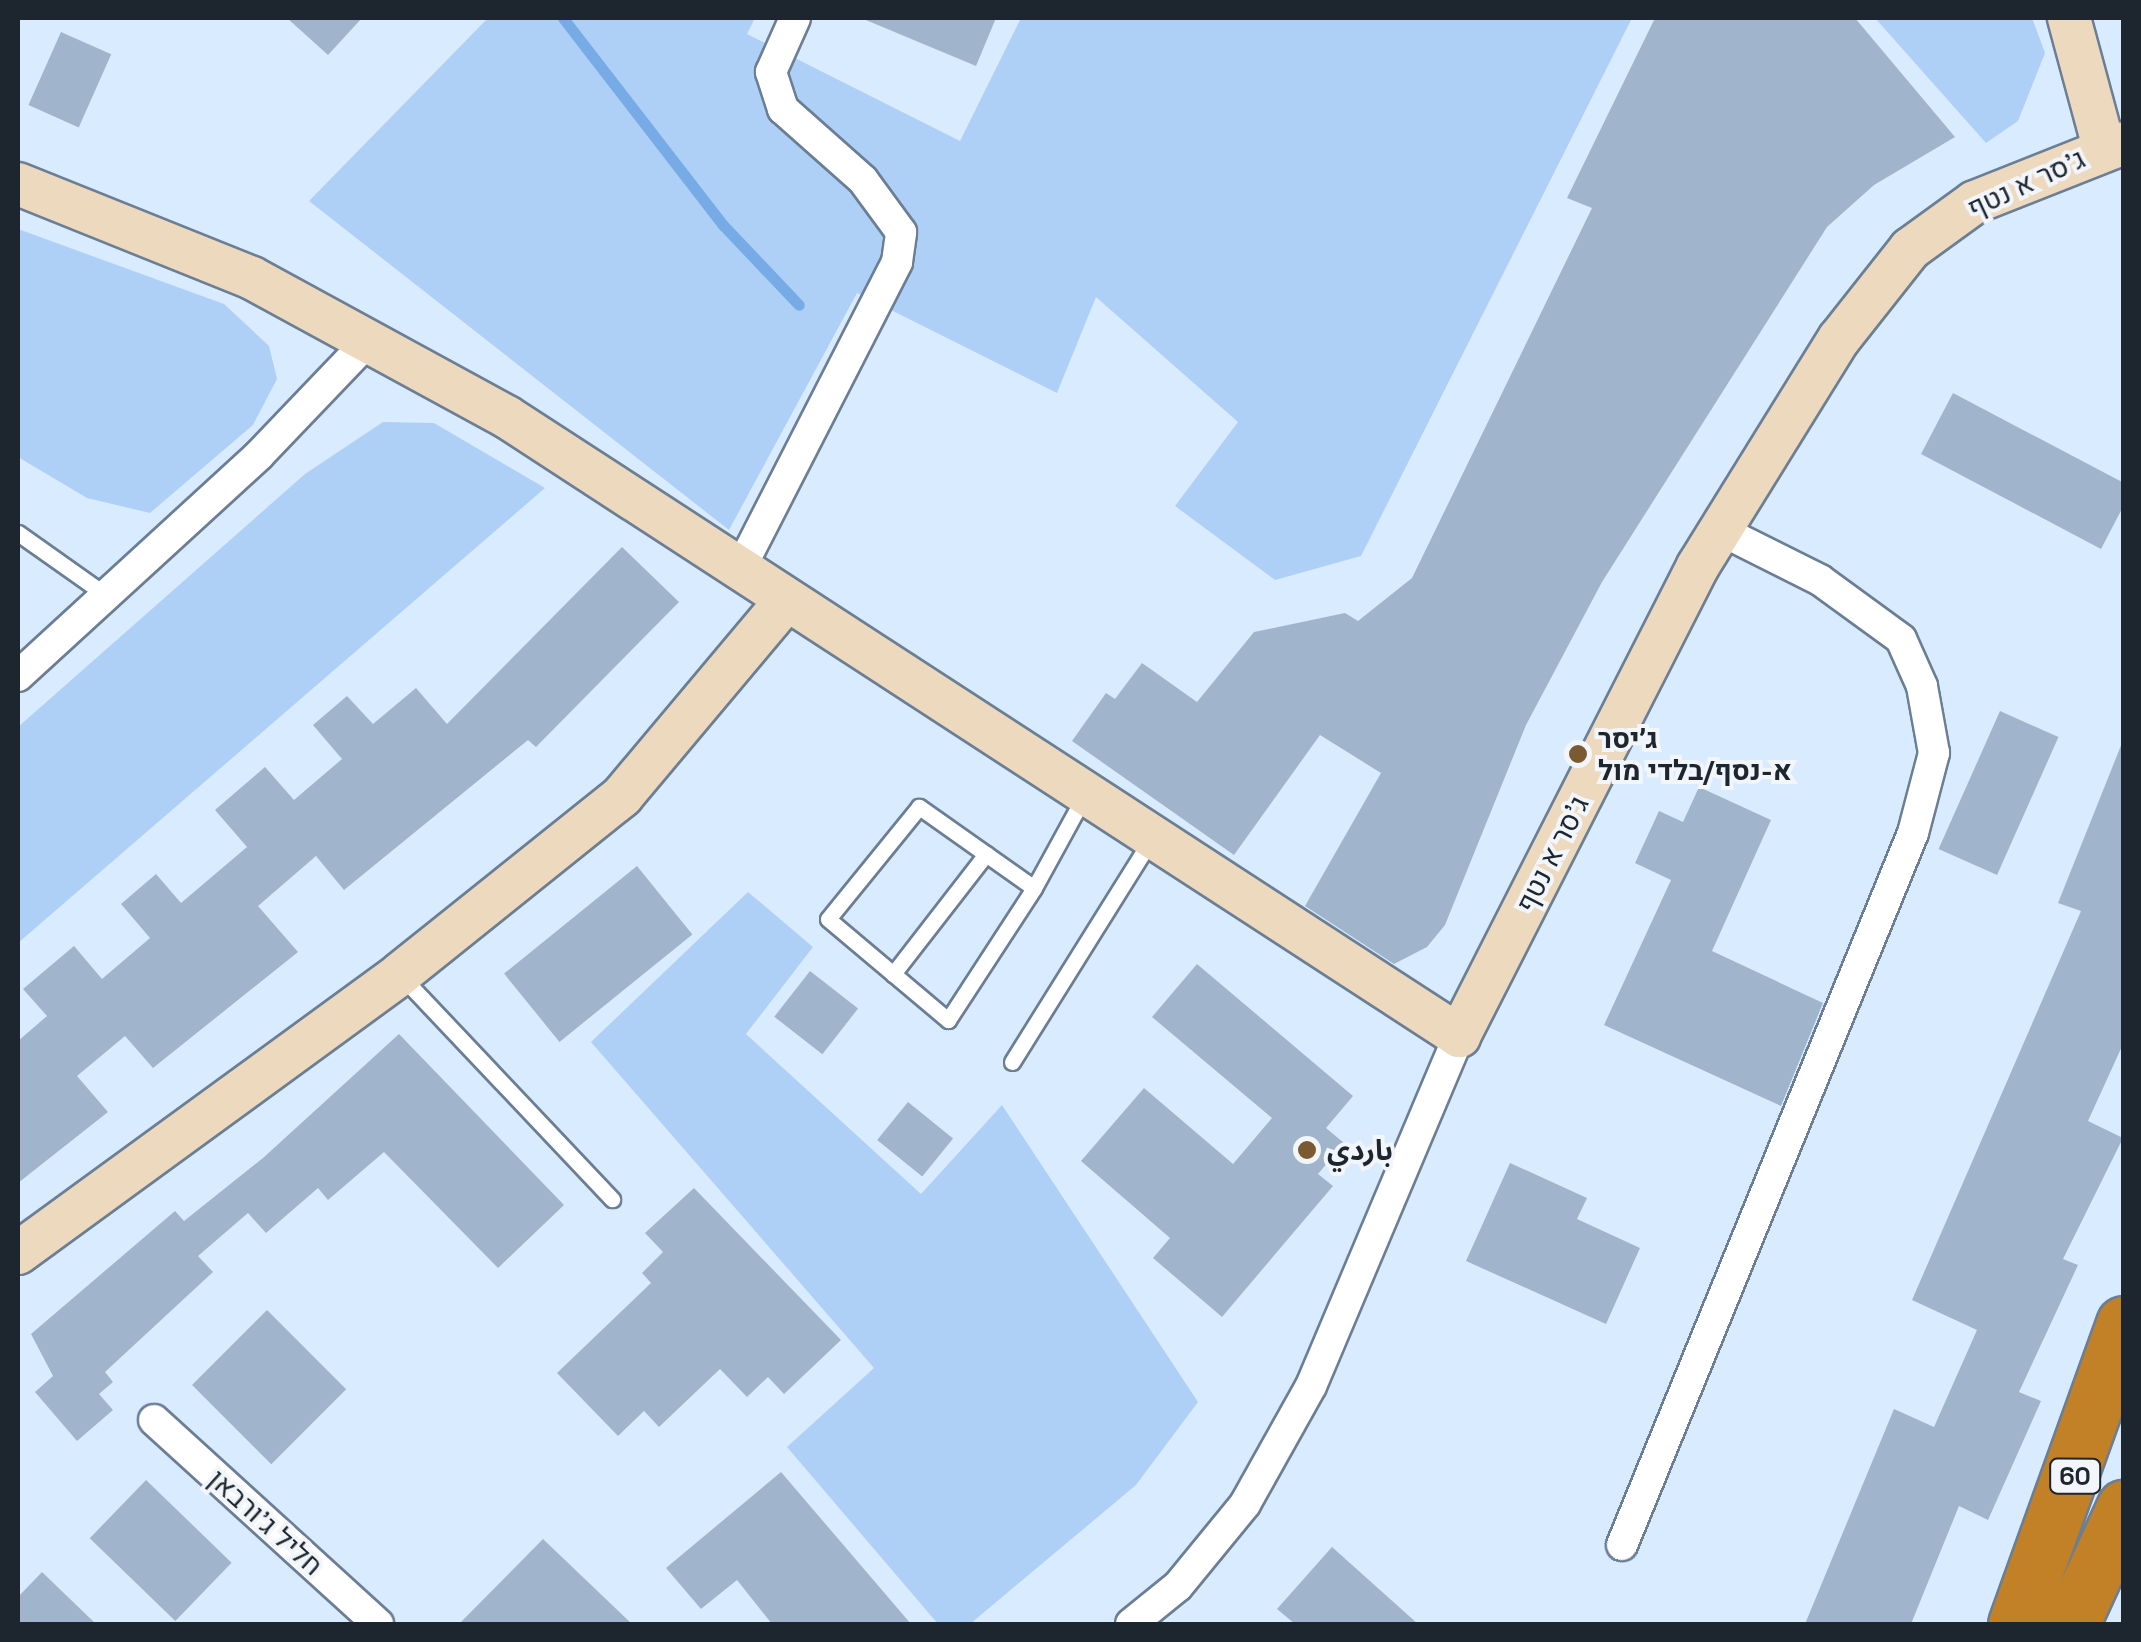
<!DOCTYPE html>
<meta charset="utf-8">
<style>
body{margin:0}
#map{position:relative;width:2141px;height:1642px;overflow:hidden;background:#d9ebff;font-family:"Space Grotesk","Noto Sans Arabic",Heebo,sans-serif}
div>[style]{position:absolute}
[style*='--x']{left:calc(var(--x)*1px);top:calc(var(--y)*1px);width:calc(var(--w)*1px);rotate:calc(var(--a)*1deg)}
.green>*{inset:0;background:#aed0f6}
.stream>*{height:11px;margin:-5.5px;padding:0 5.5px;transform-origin:5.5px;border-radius:5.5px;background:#76abe6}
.building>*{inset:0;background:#a0b5cc;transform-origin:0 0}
.roads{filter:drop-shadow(2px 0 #6b7e94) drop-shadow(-2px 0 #6b7e94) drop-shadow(0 2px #6b7e94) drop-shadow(0 -2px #6b7e94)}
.lane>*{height:15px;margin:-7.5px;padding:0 7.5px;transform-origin:7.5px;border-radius:7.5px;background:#fff}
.street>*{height:30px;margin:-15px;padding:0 15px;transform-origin:15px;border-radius:15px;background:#fff}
.secondary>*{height:42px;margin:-21px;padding:0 21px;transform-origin:21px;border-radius:21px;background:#edd9be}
.highway>*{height:55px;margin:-27.5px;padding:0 27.5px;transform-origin:27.5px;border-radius:27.5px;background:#c28126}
.dots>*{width:28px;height:28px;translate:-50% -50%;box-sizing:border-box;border:5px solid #f2f6fb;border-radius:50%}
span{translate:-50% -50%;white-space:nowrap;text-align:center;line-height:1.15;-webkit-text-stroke:8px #f2f6fb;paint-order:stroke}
.shield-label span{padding:2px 8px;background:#f2f6fb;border:2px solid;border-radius:8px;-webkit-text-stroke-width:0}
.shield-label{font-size:25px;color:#1d252e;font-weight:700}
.street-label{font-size:28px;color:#1d252e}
.poi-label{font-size:28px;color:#1d252e;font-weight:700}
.left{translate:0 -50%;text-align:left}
.frame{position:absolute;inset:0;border:20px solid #1d252e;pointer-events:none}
</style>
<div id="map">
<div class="green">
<div style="clip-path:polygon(488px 18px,755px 18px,747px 34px,960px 141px,1021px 18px,1632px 18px,1361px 556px,1275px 580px,1175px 506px,1238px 422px,1096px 297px,1057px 393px,857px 293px,729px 530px,309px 201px)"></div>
<div style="clip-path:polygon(1875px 18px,2032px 18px,2045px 53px,2018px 121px,1986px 143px)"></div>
<div style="clip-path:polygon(18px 229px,224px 304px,269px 346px,277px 379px,253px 425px,150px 513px,87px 498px,18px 457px)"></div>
<div style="clip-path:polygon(383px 422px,434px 423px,545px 488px,18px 943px,18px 727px,305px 474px)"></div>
<div style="clip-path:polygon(748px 892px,813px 947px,746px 1034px,921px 1194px,1002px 1105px,1198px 1402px,1136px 1485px,970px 1624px,938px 1624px,787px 1447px,874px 1368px,591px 1042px)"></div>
</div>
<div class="stream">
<div style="--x:563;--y:18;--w:262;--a:52.3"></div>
<div style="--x:723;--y:225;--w:110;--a:46.5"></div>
</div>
<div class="building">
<div style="clip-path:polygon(287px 18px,362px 18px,328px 55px)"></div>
<div style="clip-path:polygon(861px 18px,996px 18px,976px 66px)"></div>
<div style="clip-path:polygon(1655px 18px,1855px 18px,1955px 137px,1874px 185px,1827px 227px,1602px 582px,1526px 725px,1445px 925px,1427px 947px,1394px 964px,1305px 906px,1381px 773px,1320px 735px,1234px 855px,1072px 741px,1106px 693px,1115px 699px,1142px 663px,1197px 702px,1254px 632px,1345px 613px,1358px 621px,1412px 578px,1592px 208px,1567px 198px)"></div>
<div style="left:61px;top:32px;width:55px;height:80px;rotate:24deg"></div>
<div style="clip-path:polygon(1953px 393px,2124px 483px,2124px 505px,2101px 549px,1921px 454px)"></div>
<div style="clip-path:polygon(622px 547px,679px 602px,536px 747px,528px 740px,344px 890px,316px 856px,258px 906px,298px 952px,153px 1068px,125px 1036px,77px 1076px,108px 1112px,18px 1183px,18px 1041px,47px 1016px,23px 989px,74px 946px,102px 979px,150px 938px,121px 904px,156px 874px,181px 903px,247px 847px,215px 810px,265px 767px,294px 800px,342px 759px,313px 725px,347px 696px,373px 724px,416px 688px,447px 724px)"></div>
<div style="left:2000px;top:711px;width:64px;height:151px;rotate:24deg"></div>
<div style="clip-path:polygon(2124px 738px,2124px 1042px,2088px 1121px,2123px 1138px,2063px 1259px,2078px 1265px,2019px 1392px,2041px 1401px,1988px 1520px,1959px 1506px,1911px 1624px,1805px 1624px,1894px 1409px,1934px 1427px,1977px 1330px,1912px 1300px,2081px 911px,2058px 903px)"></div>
<div style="clip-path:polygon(1699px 787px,1771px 820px,1712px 951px,1823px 1003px,1781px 1106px,1604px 1025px,1671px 880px,1635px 863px,1659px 811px,1683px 822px)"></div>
<div style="left:637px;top:866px;width:88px;height:171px;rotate:51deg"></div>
<div style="clip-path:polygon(1197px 964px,1353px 1096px,1326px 1128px,1344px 1143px,1318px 1174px,1333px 1186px,1222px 1317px,1153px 1258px,1170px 1238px,1081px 1161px,1144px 1088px,1233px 1164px,1272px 1118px,1152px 1017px)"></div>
<div style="left:810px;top:971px;width:61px;height:58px;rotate:38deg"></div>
<div style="clip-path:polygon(399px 1034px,564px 1205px,498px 1268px,384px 1152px,328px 1200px,318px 1188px,266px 1233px,248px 1213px,198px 1256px,213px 1272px,105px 1372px,113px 1382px,99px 1394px,113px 1410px,77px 1441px,35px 1392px,53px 1376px,31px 1334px,175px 1211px,184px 1221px,263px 1158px)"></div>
<div style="left:908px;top:1102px;width:58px;height:49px;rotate:39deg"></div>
<div style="clip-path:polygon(1510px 1163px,1587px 1198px,1577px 1219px,1640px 1248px,1606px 1324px,1466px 1261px)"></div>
<div style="clip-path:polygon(694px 1188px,841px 1340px,784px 1394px,768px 1377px,747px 1397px,720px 1369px,659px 1427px,644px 1411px,618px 1436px,557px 1373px,651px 1283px,642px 1273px,663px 1252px,645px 1233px)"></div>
<div style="left:267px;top:1310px;width:112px;height:106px;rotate:45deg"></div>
<div style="clip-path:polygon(781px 1472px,911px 1624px,772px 1624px,737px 1580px,701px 1609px,666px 1568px)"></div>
<div style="left:146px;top:1480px;width:119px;height:81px;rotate:44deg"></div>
<div style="clip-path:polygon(543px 1539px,632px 1624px,459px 1624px)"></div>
<div style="clip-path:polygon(1332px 1547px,1418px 1624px,1295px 1624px,1277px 1609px)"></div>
<div style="clip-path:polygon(42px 1572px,96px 1624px,18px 1624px,18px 1597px)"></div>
</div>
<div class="roads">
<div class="lane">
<div style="--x:18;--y:533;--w:108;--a:35.2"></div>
<div style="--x:1034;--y:888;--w:141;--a:-144.8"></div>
<div style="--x:919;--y:807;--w:144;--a:129.1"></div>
<div style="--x:828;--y:919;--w:157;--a:40.1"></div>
<div style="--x:948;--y:1020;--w:158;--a:-56.9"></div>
<div style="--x:1034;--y:888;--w:106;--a:-61.3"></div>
<div style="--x:893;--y:974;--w:152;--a:-52.2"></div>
<div style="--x:402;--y:977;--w:306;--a:46.6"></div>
<div style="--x:1012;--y:1062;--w:261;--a:-58"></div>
</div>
<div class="street">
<div style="--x:739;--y:571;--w:347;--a:-62.9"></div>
<div style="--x:897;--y:262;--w:30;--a:-82"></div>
<div style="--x:901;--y:232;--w:64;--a:-126.2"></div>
<div style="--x:863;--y:180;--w:107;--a:-138.4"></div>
<div style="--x:783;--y:109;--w:39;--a:-108"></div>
<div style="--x:771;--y:72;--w:59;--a:-66"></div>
<div style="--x:18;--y:676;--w:327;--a:-42.5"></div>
<div style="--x:259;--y:455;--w:162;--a:-46.3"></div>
<div style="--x:154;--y:1420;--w:303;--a:42.3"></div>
<div style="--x:1622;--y:1545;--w:769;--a:-67.77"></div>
<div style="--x:1913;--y:833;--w:83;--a:-75.3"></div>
<div style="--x:1934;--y:753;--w:68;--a:-100.2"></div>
<div style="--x:1922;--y:686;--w:51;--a:-114.1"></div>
<div style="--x:1901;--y:639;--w:100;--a:-143.9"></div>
<div style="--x:1820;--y:580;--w:112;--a:-153.4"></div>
<div style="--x:1131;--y:1624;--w:60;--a:-39"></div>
<div style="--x:1178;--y:1586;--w:106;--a:-50.7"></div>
<div style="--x:1245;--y:1504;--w:135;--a:-60.8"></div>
<div style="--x:1311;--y:1386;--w:380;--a:-67.1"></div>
</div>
<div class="secondary">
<div style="--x:2069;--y:18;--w:135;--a:74.9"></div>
<div style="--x:18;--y:184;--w:252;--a:21.9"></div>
<div style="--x:252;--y:278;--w:290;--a:28.6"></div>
<div style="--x:507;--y:417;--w:1136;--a:33.03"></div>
<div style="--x:1459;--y:1036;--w:527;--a:-63.05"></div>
<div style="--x:1698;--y:566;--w:267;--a:-58.2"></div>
<div style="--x:1839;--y:339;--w:115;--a:-51.7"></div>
<div style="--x:1910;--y:249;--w:80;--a:-35.9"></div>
<div style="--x:1975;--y:202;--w:160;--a:-21.6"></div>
<div style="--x:18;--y:1253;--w:473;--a:-36.1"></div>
<div style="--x:400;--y:974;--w:285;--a:-38.7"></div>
<div style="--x:622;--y:796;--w:253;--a:-50"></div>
</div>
<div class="highway">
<div style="--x:2016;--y:1624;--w:319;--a:-70.2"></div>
<div style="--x:2071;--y:1624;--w:128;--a:-65.4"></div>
</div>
</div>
<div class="dots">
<div style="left:1578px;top:754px;background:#7c5a31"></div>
<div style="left:1307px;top:1150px;background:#7c5a31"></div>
</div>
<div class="shield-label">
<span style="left:2075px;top:1476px">60</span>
</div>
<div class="street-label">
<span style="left:2026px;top:183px;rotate:-25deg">ג'סר א נטף</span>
<span style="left:1552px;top:854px;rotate:-63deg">ג'סר א נטף</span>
<span style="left:266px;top:1522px;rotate:42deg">חליל ג'ורבאן</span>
</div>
<div class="poi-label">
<span class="left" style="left:1598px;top:754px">ג׳יסר<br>א-נסף/בלדי מול</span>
<span class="left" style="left:1327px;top:1150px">باردي</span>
</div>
<div class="frame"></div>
</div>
